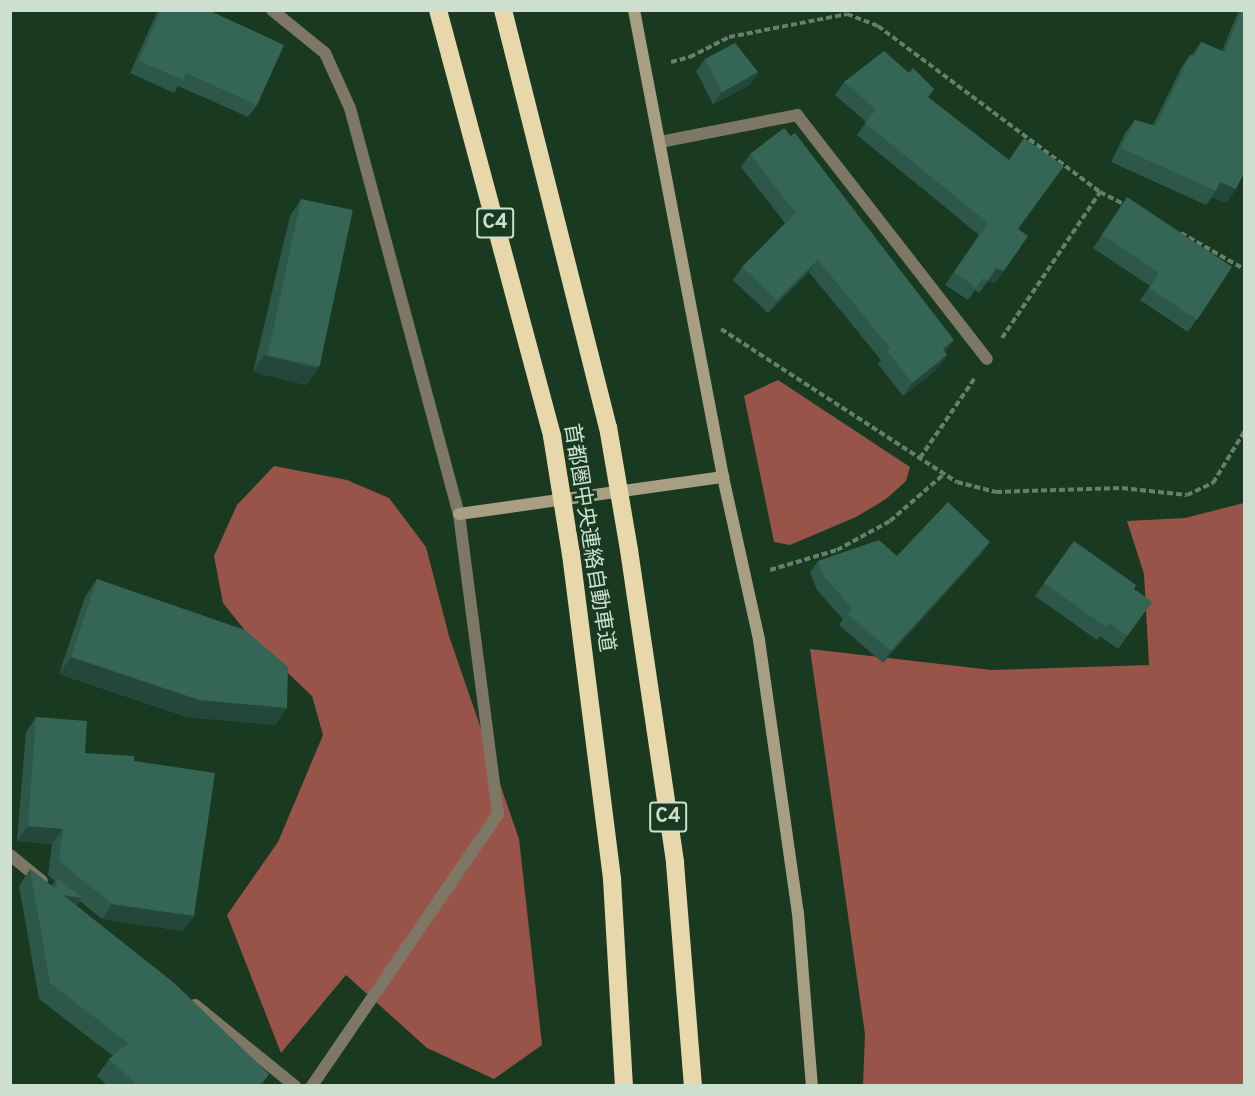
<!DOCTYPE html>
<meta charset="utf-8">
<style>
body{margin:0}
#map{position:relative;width:1255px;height:1096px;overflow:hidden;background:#193a21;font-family:Overpass,"Noto Sans JP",sans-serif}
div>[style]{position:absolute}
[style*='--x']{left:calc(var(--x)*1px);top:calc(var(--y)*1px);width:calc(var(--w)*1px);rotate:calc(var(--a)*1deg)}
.forest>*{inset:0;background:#985449}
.path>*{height:4px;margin-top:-2px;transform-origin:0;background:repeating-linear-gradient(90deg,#64806a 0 6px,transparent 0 9px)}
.street>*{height:12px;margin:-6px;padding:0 6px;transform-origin:6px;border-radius:6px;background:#7e7766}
.secondary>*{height:12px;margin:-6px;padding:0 6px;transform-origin:6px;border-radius:6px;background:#a89e82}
.highway>*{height:18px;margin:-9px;padding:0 9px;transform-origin:9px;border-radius:9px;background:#e7d7ab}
.highway-bridge>*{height:18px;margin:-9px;padding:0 9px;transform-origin:9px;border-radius:9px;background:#e7d7ab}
.wall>*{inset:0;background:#2d5749}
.shaded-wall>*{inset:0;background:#24473c}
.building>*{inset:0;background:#346555;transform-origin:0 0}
span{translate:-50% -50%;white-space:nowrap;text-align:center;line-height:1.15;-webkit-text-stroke:6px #193a21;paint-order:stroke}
.shield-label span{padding:2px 4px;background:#193a21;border:2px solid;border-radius:4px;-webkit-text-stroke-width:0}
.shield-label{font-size:20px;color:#cde0d0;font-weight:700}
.street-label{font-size:21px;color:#cde0d0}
.frame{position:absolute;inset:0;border:12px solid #cde0d0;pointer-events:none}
</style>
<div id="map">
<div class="forest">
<div style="clip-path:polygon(778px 380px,910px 467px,906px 481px,886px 499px,856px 517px,790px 545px,774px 542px,744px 396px)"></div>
<div style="clip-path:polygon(274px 466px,347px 480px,389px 498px,426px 547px,449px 636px,519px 839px,542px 1045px,494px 1079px,427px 1048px,346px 975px,281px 1053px,227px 915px,278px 842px,323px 735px,312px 696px,251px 638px,223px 603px,214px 556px,237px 505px)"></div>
<div style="clip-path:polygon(1244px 503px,1244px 1085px,863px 1085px,865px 1034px,810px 649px,992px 670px,1149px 665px,1144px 574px,1127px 521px,1185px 518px)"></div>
</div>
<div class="path">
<div style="--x:671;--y:62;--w:20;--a:-15"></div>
<div style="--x:690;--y:57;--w:44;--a:-27.1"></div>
<div style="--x:729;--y:37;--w:120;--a:-11"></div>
<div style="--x:847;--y:14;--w:33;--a:21"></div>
<div style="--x:878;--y:26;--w:277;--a:36.8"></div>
<div style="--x:1100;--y:192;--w:29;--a:27"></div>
<div style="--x:1181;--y:233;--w:73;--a:29.7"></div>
<div style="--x:721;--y:329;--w:281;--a:33"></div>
<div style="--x:957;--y:482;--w:40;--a:14.4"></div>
<div style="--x:996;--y:492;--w:126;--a:-1.8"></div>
<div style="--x:1122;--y:488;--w:65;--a:6.1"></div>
<div style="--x:1187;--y:495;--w:29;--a:-25"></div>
<div style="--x:1213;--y:483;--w:60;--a:-58.7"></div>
<div style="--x:1002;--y:338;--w:176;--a:-56.1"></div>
<div style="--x:920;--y:458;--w:96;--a:-55.6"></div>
<div style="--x:770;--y:570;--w:70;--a:-16.6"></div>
<div style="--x:837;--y:550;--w:60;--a:-28.7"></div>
<div style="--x:890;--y:521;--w:72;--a:-41"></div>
</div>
<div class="street">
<div style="--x:272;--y:10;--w:68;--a:39.1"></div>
<div style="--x:325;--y:53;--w:60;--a:65.6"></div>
<div style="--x:350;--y:108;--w:420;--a:75"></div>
<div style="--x:459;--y:514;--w:303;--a:82.6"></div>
<div style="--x:498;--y:814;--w:330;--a:124.4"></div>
<div style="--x:660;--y:142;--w:140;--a:-11.1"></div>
<div style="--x:797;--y:115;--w:309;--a:52.1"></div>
<div style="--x:10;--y:855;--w:41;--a:39.1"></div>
<div style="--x:195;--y:1005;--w:129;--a:39"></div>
</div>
<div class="secondary">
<div style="--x:634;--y:10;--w:475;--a:79.2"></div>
<div style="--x:723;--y:477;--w:167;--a:77.5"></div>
<div style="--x:759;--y:640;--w:276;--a:81.9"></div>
<div style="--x:798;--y:913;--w:174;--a:85.4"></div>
<div style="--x:459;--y:514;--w:267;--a:-8"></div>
</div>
<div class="highway">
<div style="--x:438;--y:10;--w:441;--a:75"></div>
<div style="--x:503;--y:10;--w:430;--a:75.9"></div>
<div style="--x:629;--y:550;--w:316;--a:81.6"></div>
<div style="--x:675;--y:863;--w:224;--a:85.4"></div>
<div style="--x:571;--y:554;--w:328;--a:82.8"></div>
<div style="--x:612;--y:879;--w:207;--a:86.7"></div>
</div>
<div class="highway-bridge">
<div style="--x:608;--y:427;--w:125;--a:80.3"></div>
<div style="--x:552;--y:436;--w:120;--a:80.9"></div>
</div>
<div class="wall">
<div style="clip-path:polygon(158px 10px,208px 10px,257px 105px,248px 117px,178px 86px,174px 93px,130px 73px)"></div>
<div style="clip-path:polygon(1239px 10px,1245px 10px,1236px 189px,1226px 203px,1212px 197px,1206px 205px,1111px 162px,1125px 133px,1135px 120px,1153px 125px,1181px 68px,1190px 55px,1192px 55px,1201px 42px,1222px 51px)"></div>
<div style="clip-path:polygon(705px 59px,758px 72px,750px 85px,713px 104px,696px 71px)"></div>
<div style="clip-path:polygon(909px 73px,934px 89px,928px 97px,1018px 229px,995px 283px,988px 281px,979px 293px,975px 290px,968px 300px,945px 285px,979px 235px,857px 135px,866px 122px,835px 95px,844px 82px)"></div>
<div style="clip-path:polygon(750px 154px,945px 352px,938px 368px,903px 396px,878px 364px,881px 360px,809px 272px,768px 313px,733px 280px,742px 267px,785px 223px,741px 167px)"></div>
<div style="clip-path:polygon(1127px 197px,1232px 267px,1188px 332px,1140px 300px,1150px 286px,1093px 248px)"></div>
<div style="clip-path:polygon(301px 199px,318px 368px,306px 385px,253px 372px,290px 216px)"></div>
<div style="clip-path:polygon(1074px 541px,1134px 589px,1152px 602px,1118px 649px,1100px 636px,1097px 640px,1035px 596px)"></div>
<div style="clip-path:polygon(982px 553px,883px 663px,839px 625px,843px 619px,817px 590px,810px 572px,818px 561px,897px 556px)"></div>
<div style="clip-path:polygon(97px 579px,287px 708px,275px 725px,187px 717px,59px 674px,85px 597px)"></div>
<div style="clip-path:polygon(36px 717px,85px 753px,134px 761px,183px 931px,102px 919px,80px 901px,76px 906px,269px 1074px,261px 1086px,108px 1086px,97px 1076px,109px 1059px,113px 1056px,39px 999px,19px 886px,30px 869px,52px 886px,55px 881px,48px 875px,52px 844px,17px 841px,26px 732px)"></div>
</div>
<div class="shaded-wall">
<div style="clip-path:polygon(758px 72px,750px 85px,713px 104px,722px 92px)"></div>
<div style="clip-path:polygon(1220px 182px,1236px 189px,1226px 203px,1212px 197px)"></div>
<div style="clip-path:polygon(818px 260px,809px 272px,768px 313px,777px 301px)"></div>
<div style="clip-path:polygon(996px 268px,1004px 271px,995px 283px,987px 281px)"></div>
<div style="clip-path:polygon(954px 340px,945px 352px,943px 349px)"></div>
<div style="clip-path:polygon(264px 355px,318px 368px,306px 385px,253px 372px)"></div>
<div style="clip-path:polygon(947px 355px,938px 368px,903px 396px,912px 383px)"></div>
<div style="clip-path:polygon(990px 542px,982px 553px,883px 663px,891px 651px)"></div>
<div style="clip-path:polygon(71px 657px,287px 708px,275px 725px,187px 717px,59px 674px)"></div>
<div style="clip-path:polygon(28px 826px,63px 829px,52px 844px,17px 841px)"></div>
<div style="clip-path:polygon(63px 895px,82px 898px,70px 914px)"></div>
<div style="clip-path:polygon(112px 904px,194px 916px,183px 931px,102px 919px)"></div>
</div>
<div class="building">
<div style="clip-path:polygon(161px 10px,208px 10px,284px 45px,257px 105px,186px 73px,183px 80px,139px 61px)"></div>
<div style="clip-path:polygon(1242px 10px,1245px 10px,1245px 171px,1236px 189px,1220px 182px,1216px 191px,1121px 148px,1135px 120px,1156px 126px,1190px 55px,1195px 57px,1201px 42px,1225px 52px)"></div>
<div style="clip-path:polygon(735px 43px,758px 72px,722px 92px,705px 59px)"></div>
<div style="clip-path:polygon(884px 51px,909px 73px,913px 68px,934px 89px,928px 97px,1009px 160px,1024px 138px,1064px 166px,1018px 229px,1028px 236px,1004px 271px,996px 268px,988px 281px,983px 278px,976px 288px,954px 272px,988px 223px,865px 123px,876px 110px,844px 82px)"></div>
<div style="clip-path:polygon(784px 128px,791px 136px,795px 133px,954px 340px,943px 349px,947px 355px,912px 383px,887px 351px,890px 348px,818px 260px,777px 301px,742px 267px,796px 213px,750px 154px)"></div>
<div style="clip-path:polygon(1127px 197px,1232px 267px,1197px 320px,1149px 288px,1159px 273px,1102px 235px)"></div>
<div style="left:301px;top:199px;width:53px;height:160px;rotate:12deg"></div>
<div style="clip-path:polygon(948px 502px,990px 542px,891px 651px,847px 614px,852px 608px,825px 578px,818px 561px,879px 540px,897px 556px)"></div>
<div style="clip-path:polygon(1074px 541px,1136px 585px,1134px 589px,1152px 602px,1127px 636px,1109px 623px,1106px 627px,1044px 583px)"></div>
<div style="clip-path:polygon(97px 579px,245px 630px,288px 667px,287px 708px,199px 700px,71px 657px)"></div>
<div style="clip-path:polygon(36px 717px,87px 721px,85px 753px,134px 756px,134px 761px,215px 773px,194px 916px,112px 904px,59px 861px,63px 829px,28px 826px)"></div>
<div style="clip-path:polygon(30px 869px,56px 889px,57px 878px,82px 898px,63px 895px,173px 982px,269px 1074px,259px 1086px,138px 1086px,109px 1059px,128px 1043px,50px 983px)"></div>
</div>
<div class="shield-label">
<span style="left:495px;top:223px">C4</span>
<span style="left:668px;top:817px">C4</span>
</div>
<div class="street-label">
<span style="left:588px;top:538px;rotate:81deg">首都圏中央連絡自動車道</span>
</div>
<div class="frame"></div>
</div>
